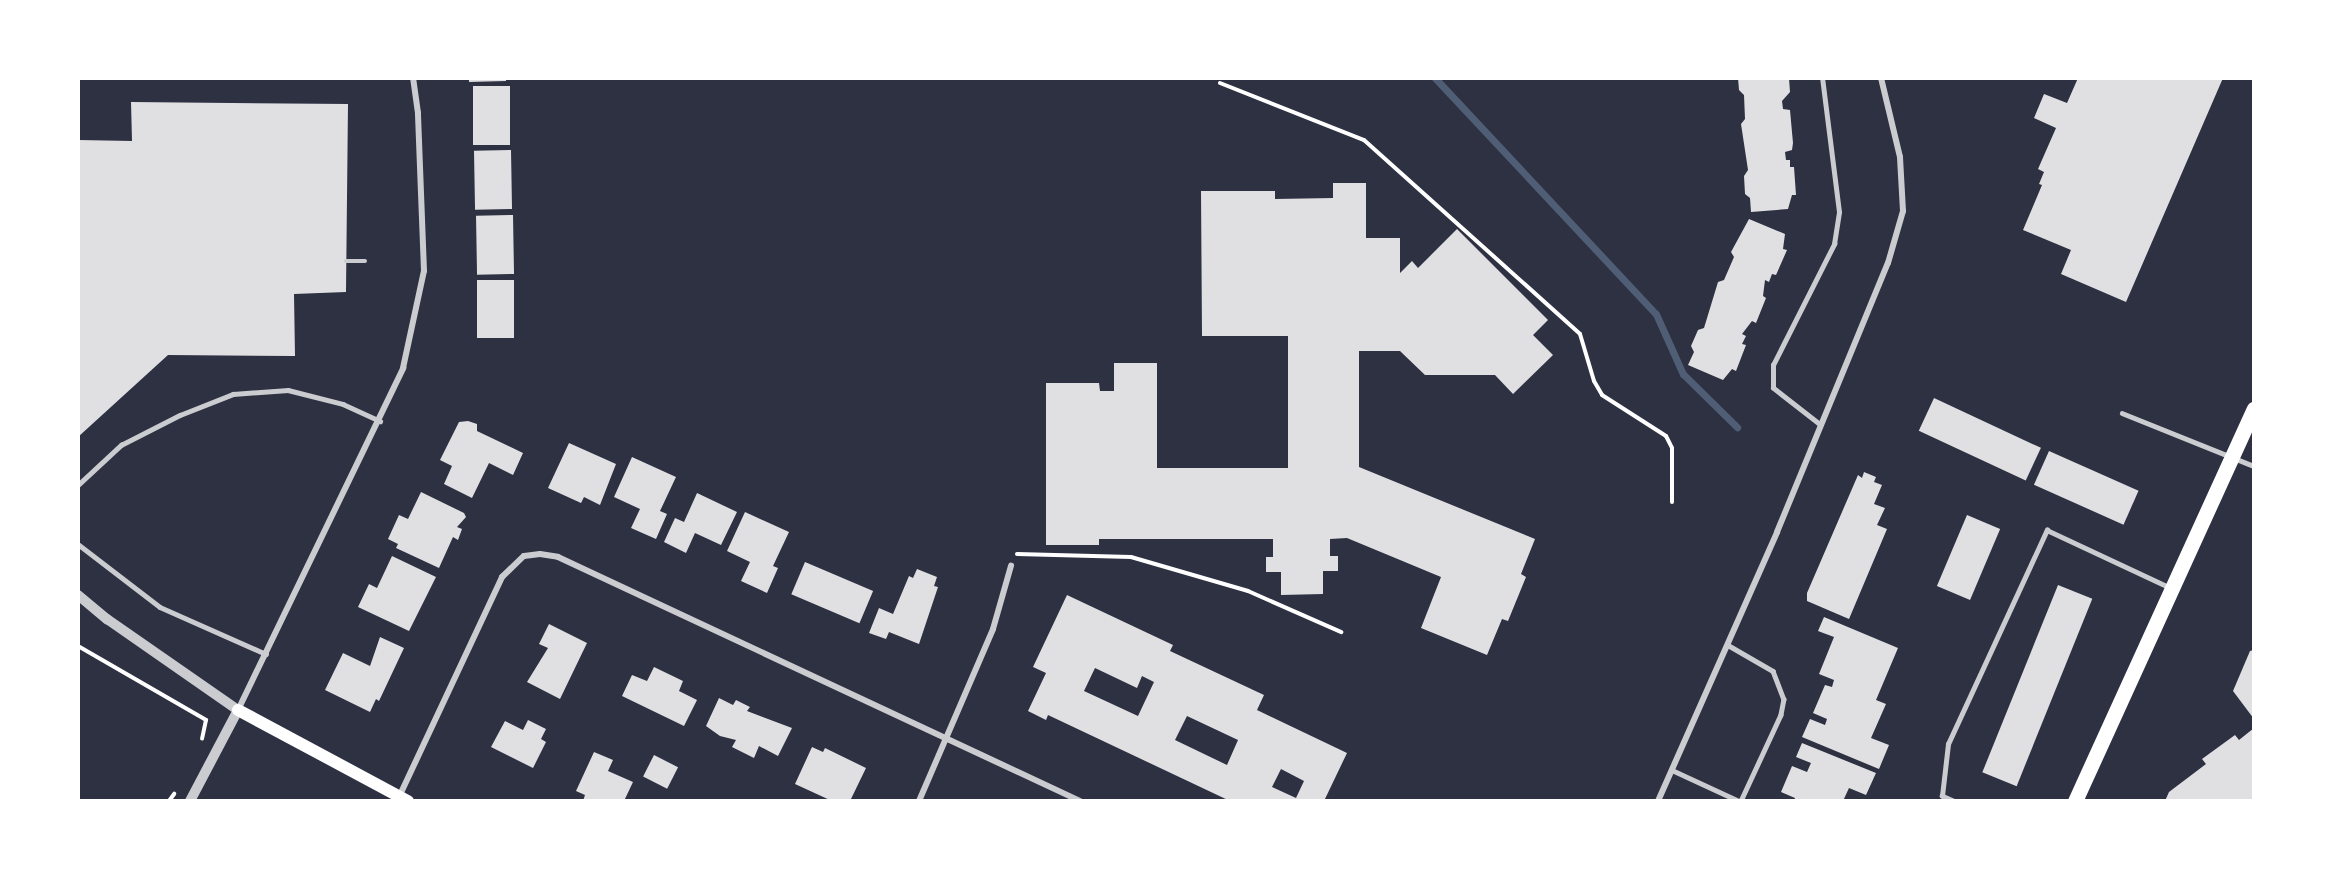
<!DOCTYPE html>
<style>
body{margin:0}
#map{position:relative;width:2332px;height:879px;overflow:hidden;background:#2d3142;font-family:Karla,sans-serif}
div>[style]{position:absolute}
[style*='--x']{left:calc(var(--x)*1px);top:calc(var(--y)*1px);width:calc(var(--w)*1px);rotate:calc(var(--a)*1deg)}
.stream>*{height:7px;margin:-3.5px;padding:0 3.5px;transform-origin:3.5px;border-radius:3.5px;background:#4f5d75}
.building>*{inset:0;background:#e0e0e3;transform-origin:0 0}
.path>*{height:4px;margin:-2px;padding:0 2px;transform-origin:2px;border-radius:2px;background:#fff}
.service>*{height:4.5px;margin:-2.25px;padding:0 2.25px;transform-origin:2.25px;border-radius:2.25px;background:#caccd0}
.minor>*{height:6px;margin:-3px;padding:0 3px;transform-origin:3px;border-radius:3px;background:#caccd0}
.tertiary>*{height:10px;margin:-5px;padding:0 5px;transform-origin:5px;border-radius:5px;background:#caccd0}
.secondary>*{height:12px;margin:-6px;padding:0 6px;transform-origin:6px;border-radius:6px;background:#fff}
.primary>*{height:15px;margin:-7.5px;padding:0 7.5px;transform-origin:7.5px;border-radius:7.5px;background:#fff}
span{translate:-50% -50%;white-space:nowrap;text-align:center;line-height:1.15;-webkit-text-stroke:4.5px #fff;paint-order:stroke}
.frame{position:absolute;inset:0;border:80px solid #fff;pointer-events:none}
</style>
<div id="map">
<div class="stream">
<div style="--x:1435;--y:78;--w:323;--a:46.9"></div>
<div style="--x:1656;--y:314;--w:66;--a:65.8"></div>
<div style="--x:1683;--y:374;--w:76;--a:44.5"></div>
</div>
<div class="building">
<div style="clip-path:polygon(469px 78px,506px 78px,506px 81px,469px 82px)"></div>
<div style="clip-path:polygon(1738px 78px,1789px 78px,1790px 92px,1782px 101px,1783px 109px,1790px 110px,1793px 143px,1792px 150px,1785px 152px,1786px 160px,1790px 160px,1790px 167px,1794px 167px,1796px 195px,1792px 195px,1788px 209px,1751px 212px,1750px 198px,1745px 194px,1744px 176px,1748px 170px,1741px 124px,1745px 119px,1744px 95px,1739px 90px)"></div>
<div style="clip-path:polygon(2078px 78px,2223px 78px,2126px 302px,2061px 274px,2071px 250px,2023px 230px,2042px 185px,2039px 184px,2044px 172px,2038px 169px,2056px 128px,2034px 118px,2044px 94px,2067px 103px)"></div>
<div style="left:473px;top:86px;width:37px;height:59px"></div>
<div style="clip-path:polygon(131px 102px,348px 104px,346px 292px,294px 294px,295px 356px,168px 355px,78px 437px,78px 140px,132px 141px)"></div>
<div style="left:511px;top:150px;width:59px;height:37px;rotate:89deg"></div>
<div style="clip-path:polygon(1333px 183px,1366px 183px,1366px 238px,1400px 238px,1400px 273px,1412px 261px,1418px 268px,1457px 229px,1548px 320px,1533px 335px,1553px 355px,1513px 394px,1495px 375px,1425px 375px,1400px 351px,1359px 351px,1359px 467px,1535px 539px,1521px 574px,1526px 577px,1508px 621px,1502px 619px,1487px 655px,1421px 628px,1441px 577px,1347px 538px,1330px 539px,1330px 556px,1338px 556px,1338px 571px,1323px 571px,1323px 594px,1281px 595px,1281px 572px,1266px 572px,1266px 557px,1273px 557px,1273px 539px,1099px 539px,1099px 545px,1046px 545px,1046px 383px,1099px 383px,1100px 391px,1114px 391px,1114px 363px,1157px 363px,1157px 468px,1288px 468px,1288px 336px,1202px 336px,1201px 191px,1275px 191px,1275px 199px,1333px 198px)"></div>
<div style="left:513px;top:215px;width:59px;height:37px;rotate:89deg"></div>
<div style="clip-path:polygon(1749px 219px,1785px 234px,1783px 249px,1787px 250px,1776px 275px,1772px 274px,1769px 282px,1765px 280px,1763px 296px,1766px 298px,1756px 323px,1752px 321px,1742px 334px,1746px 336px,1742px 344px,1746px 345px,1736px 371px,1732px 369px,1723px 380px,1688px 365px,1694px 352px,1691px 346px,1698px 330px,1704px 328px,1718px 282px,1724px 280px,1734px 257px,1731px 252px)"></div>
<div style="left:477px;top:280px;width:37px;height:58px"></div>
<div style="left:1934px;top:398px;width:118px;height:36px;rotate:25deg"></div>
<div style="clip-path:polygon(468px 421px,477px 424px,477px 431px,523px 453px,513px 475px,489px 463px,472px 498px,444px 484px,452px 466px,440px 460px,459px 422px)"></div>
<div style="clip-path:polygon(569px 443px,616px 464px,600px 505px,584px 497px,581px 503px,548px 488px)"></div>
<div style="left:2049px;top:451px;width:98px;height:37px;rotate:24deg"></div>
<div style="clip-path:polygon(632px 457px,676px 477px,660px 511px,667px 514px,656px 539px,631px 528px,640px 509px,614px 497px)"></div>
<div style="clip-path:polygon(1864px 472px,1876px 477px,1874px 482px,1882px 485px,1874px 504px,1885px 508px,1877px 525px,1887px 529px,1849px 619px,1807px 601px,1807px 593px,1858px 475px,1862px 478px)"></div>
<div style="clip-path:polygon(421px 492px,464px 513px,466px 517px,457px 527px,462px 529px,458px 540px,453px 537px,439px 568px,396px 548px,398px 544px,388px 539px,399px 515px,408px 519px)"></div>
<div style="clip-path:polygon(697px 493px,737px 512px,721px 545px,695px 533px,686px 553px,664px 542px,675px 518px,684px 522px)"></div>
<div style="clip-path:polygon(745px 512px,789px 532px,773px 566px,778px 568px,767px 593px,741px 581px,750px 562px,727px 551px)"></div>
<div style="left:1967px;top:515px;width:36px;height:77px;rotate:23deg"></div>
<div style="clip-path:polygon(392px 556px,436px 577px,409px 631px,358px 607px,369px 584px,377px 588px)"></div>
<div style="left:805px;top:562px;width:74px;height:35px;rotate:23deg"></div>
<div style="clip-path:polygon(917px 569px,937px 577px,934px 586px,938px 587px,919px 644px,889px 632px,886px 639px,869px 633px,879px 608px,893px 614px,909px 576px,913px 578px)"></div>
<div style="left:2058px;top:585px;width:37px;height:202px;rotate:22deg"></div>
<div style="clip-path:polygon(evenodd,1067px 595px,1173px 645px,1170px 651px,1264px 695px,1257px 710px,1347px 753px,1324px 801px,1230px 801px,1048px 715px,1046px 720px,1028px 711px,1046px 673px,1033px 667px,1067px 595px,1095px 668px,1137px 688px,1142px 676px,1154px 682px,1138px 716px,1084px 691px,1095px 668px,1067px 595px,1187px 716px,1238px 740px,1227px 765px,1175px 740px,1187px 716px,1067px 595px,1281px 769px,1304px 781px,1296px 798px,1272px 787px,1281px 769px)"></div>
<div style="clip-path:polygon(1824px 617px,1898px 648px,1876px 700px,1886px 704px,1871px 738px,1889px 745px,1879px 769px,1802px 737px,1810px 719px,1825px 725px,1827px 719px,1813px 713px,1825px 685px,1832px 687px,1834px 680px,1819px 674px,1834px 637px,1818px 631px)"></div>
<div style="clip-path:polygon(549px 624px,587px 643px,560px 699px,527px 682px,548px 648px,539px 644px)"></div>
<div style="clip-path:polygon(380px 637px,404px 648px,379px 701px,376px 699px,370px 712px,325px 690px,343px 653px,370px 666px)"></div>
<div style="clip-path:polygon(2254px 650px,2254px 719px,2233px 691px,2250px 651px)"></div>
<div style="clip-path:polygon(654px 667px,683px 681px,679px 691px,697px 700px,684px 726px,622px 696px,632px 675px,647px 681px)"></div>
<div style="clip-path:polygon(719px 698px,733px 705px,736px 700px,750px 707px,747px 711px,792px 728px,778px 756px,759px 746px,754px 758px,732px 747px,736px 740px,720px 736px,706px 726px)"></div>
<div style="clip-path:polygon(528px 720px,546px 729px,541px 739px,546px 742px,533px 768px,491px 747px,505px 721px,523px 730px)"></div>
<div style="clip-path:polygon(2254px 728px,2254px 801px,2165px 801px,2169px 792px,2206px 764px,2202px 759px,2235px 735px,2239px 740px)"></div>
<div style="clip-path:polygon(1802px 743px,1876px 773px,1866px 795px,1849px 788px,1843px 801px,1794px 801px,1795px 798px,1781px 792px,1792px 766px,1807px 772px,1811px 763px,1796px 757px)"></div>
<div style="clip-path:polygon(812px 747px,823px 752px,825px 748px,866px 768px,850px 801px,832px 801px,795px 784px)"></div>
<div style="clip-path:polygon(594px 752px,613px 760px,608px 771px,633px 782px,624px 801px,583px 801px,585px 795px,576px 791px)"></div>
<div style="left:654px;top:755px;width:27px;height:24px;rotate:27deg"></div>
</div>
<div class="path">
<div style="--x:1220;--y:83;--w:155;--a:21.6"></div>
<div style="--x:1364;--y:140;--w:290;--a:41.9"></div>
<div style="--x:1580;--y:334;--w:49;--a:73.4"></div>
<div style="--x:1594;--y:381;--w:16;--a:60"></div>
<div style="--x:1602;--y:395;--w:76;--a:32.6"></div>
<div style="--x:1666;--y:436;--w:13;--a:63"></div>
<div style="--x:1672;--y:448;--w:54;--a:90"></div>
<div style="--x:1017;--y:554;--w:114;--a:1.5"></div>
<div style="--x:1131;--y:557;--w:122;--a:16.2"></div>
<div style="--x:1248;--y:591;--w:102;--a:23.8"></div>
<div style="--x:78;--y:646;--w:148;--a:30"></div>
<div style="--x:206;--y:720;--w:19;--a:102"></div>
<div style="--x:169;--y:801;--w:9;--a:-54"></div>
</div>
<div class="service">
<div style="--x:346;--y:261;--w:19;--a:0"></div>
<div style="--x:2122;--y:413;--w:142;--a:21.9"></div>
<div style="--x:1819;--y:424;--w:58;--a:-142"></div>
<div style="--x:1773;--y:388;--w:23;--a:-90"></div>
<div style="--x:1773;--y:365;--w:136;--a:-63.2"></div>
<div style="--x:1834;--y:244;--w:32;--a:-81"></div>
<div style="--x:1839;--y:212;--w:135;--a:-97.2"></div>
<div style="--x:78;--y:485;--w:59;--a:-42.9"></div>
<div style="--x:121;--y:445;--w:66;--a:-27"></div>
<div style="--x:180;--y:415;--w:57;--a:-21.6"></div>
<div style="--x:233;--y:394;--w:55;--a:-4.2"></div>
<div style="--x:288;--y:390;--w:57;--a:14.3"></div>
<div style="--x:343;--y:404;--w:41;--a:24.7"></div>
<div style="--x:78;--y:544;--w:103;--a:37.5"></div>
<div style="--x:160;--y:607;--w:116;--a:23.9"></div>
<div style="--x:1728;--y:645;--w:52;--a:30"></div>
<div style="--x:1773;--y:671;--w:30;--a:69"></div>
<div style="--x:1784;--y:699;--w:16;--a:101"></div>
<div style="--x:1781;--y:715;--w:95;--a:114.9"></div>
<div style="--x:1672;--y:770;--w:74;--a:24.8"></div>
<div style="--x:1953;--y:801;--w:12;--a:-156"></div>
<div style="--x:1942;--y:796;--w:52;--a:-83.4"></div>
<div style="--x:1948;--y:744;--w:236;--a:-65.2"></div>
<div style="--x:2047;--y:530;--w:137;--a:25.1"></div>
</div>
<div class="minor">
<div style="--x:238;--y:710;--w:380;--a:-64.2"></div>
<div style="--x:403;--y:368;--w:99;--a:-77.8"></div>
<div style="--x:424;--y:271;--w:158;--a:-92.2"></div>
<div style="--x:418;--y:113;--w:35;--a:-98"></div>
<div style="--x:399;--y:797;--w:243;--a:-64.9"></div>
<div style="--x:502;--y:577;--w:30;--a:-44"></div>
<div style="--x:524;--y:556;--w:16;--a:-7"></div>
<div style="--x:540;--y:554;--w:18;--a:9"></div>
<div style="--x:558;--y:557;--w:576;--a:25.05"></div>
<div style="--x:919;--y:801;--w:187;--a:-66.7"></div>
<div style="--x:993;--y:629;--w:66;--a:-74.1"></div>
<div style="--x:1658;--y:801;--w:294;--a:-66.1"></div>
<div style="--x:1777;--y:532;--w:291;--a:-67.6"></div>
<div style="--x:1888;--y:263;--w:54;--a:-73.9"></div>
<div style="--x:1903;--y:211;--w:54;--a:-93.2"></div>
<div style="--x:1900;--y:157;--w:81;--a:-103.5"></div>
</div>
<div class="tertiary">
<div style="--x:78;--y:595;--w:38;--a:40"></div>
<div style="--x:107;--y:619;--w:160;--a:34.8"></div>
<div style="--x:238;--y:710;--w:103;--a:117.8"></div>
</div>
<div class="secondary">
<div style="--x:238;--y:710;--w:193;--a:28.2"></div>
</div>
<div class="primary">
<div style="--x:2075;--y:801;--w:431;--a:-65.5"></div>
</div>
<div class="frame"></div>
</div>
